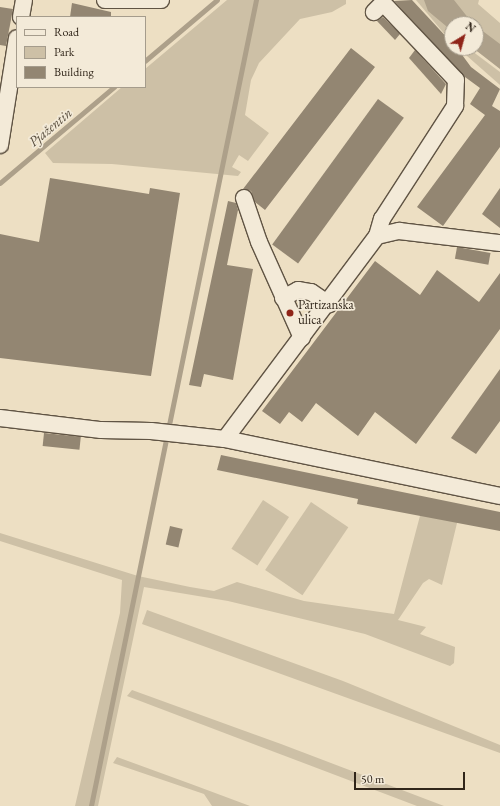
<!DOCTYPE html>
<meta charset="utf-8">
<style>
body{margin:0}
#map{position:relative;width:500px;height:806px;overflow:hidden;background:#eddfc3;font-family:"EB Garamond",serif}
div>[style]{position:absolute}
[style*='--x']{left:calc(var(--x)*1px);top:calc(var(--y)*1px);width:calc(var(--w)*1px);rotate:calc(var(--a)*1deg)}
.green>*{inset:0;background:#cdc0a6;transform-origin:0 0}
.water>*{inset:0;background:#ada08a}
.stream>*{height:4.5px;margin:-2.25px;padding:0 2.25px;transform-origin:2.25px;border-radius:2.25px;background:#ada08a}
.building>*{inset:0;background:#938672;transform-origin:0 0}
.roads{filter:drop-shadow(1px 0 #605444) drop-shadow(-1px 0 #605444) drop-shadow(0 1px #605444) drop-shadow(0 -1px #605444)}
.minor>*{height:16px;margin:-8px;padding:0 8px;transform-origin:8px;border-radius:8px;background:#f3ead8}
.dots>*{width:11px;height:11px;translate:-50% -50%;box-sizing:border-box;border:2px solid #f3ead8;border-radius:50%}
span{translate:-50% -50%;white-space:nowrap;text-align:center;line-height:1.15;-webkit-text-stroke:3.5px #f3ead8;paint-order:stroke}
.poi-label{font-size:13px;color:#31261a}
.left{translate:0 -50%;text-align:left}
.water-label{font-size:14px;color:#564b3c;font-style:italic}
.legend{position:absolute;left:16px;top:16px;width:130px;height:72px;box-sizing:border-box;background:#f3ead8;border:1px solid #a59c8c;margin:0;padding:5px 7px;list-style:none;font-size:12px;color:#31261a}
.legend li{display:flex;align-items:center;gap:8px;height:20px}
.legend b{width:20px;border:1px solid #a59c8c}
.north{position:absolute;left:444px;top:16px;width:40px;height:40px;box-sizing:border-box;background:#f3ead8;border:1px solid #a59c8c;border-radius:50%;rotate:37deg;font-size:11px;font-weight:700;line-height:16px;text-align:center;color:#31261a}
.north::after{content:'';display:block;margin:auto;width:14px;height:18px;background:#8f2418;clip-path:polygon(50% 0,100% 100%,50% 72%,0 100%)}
.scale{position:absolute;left:354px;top:772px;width:111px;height:18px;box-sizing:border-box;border:2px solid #31261a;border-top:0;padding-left:5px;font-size:12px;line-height:14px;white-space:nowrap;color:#31261a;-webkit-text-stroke:3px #f3ead8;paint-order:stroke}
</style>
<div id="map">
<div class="green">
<div style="clip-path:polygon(227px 0,346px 0,346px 4px,332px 12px,300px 19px,259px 63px,251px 80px,245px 115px,269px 133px,248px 161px,239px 155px,232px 167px,241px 172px,238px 176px,112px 164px,53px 163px,45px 153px,122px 87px,145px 87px,145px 69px)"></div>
<div style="clip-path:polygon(416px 0,425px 0,452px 32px,452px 43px)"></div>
<div style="clip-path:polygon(445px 0,479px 0,478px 4px,500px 23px,500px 51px,476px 32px,476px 24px,466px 24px)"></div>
<div style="clip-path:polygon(458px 48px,468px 48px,500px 72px,500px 85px)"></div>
<div style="left:263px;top:500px;width:31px;height:58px;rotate:33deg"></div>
<div style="left:311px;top:502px;width:45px;height:82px;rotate:34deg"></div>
<div style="clip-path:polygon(421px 512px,458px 519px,442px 585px,429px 579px,423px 583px,398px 620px,426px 627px,420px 634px,455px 647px,454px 663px,450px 666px,365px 634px,228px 601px,144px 587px,98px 806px,75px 806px,120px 613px,122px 580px,0 541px,0 533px,138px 576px,190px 587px,214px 591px,237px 582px,304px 601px,394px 614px)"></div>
<div style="clip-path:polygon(147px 610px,343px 681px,500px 745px,500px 753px,142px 624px)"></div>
<div style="clip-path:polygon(132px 690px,281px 744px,444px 806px,417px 806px,127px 696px)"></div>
<div style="clip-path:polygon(117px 757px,191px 784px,250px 806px,212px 806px,204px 794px,113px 763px)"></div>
</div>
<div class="water">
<div style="clip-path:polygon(424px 0,454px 0,473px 24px,452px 24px,452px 31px,428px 11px)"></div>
<div style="clip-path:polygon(476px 26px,500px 44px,500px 69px,473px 48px,476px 48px)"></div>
</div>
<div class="stream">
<div style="--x:145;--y:61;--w:94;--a:-40.3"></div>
<div style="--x:0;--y:183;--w:149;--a:-40.1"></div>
<div style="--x:91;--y:806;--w:823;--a:-78.43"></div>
</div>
<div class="building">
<div style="clip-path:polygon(412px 0,452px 43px,452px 48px,457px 48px,471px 67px,500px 89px,492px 106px,500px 111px,500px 147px,443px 226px,417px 207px,485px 115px,470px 104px,480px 88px,465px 77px,394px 1px)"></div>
<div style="clip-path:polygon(72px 3px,111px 12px,111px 17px,70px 17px)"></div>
<div style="clip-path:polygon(0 7px,13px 9px,6px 46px,0 45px)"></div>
<div style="clip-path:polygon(383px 17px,400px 34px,395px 40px,377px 21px)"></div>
<div style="clip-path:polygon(351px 48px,375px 67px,265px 210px,255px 202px,251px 191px,243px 189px)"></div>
<div style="clip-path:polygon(415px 50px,446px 84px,441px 94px,409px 58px)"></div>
<div style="left:378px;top:99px;width:32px;height:180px;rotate:36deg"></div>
<div style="clip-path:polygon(50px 178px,149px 194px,150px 188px,180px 193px,151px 376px,0 358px,0 234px,39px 242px)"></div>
<div style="clip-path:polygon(500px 188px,500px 228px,482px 214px)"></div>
<div style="clip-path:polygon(228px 201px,236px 203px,238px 210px,227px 265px,253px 269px,233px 380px,204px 374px,201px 387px,189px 385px)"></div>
<div style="left:457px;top:247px;width:34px;height:12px;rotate:10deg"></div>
<div style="clip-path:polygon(375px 261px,420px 295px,437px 270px,479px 302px,500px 273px,500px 329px,416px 444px,375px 412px,358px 436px,316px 403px,302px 422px,289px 412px,280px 424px,262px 411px)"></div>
<div style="clip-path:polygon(500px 369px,500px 421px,476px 454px,451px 438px)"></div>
<div style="left:44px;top:433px;width:37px;height:13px;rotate:6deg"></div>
<div style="clip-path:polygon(221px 455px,500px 512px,500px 531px,357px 504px,358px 499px,217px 470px)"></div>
<div style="left:170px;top:526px;width:13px;height:19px;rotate:13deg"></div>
</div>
<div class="roads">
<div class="minor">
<div style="--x:105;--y:0;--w:56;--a:0"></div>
<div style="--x:21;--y:17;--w:17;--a:-80"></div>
<div style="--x:0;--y:145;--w:108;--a:-81"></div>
<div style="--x:244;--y:198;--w:46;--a:71.2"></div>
<div style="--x:259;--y:242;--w:105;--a:65.9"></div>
<div style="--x:377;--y:236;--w:23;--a:-13"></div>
<div style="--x:399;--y:231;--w:102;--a:6.8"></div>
<div style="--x:283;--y:298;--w:17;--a:-28"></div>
<div style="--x:298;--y:290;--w:13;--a:9"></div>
<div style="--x:311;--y:292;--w:22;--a:34"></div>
<div style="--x:0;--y:418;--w:102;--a:6.8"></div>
<div style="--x:101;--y:430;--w:50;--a:1.1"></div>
<div style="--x:151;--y:431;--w:74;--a:6.2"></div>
<div style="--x:225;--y:439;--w:254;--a:-53.2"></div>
<div style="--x:377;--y:236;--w:18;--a:-74"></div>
<div style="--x:382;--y:219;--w:135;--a:-57.1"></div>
<div style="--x:455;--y:106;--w:26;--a:-88"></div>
<div style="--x:456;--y:80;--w:106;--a:-133.5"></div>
<div style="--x:383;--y:3;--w:13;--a:135"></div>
<div style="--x:225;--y:439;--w:281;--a:11.7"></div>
</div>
</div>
<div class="dots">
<div style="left:290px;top:313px;background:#8f2418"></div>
</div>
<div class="poi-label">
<span class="left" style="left:298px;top:313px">Partizanska<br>ulica</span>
</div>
<div class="water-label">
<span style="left:50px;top:127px;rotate:-40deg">Pjažentin</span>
</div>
<ul class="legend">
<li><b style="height:5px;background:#f3ead8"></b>Road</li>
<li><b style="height:11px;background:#cdc0a6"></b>Park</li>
<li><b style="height:11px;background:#938672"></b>Building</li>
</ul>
<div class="north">N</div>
<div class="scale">50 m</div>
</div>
